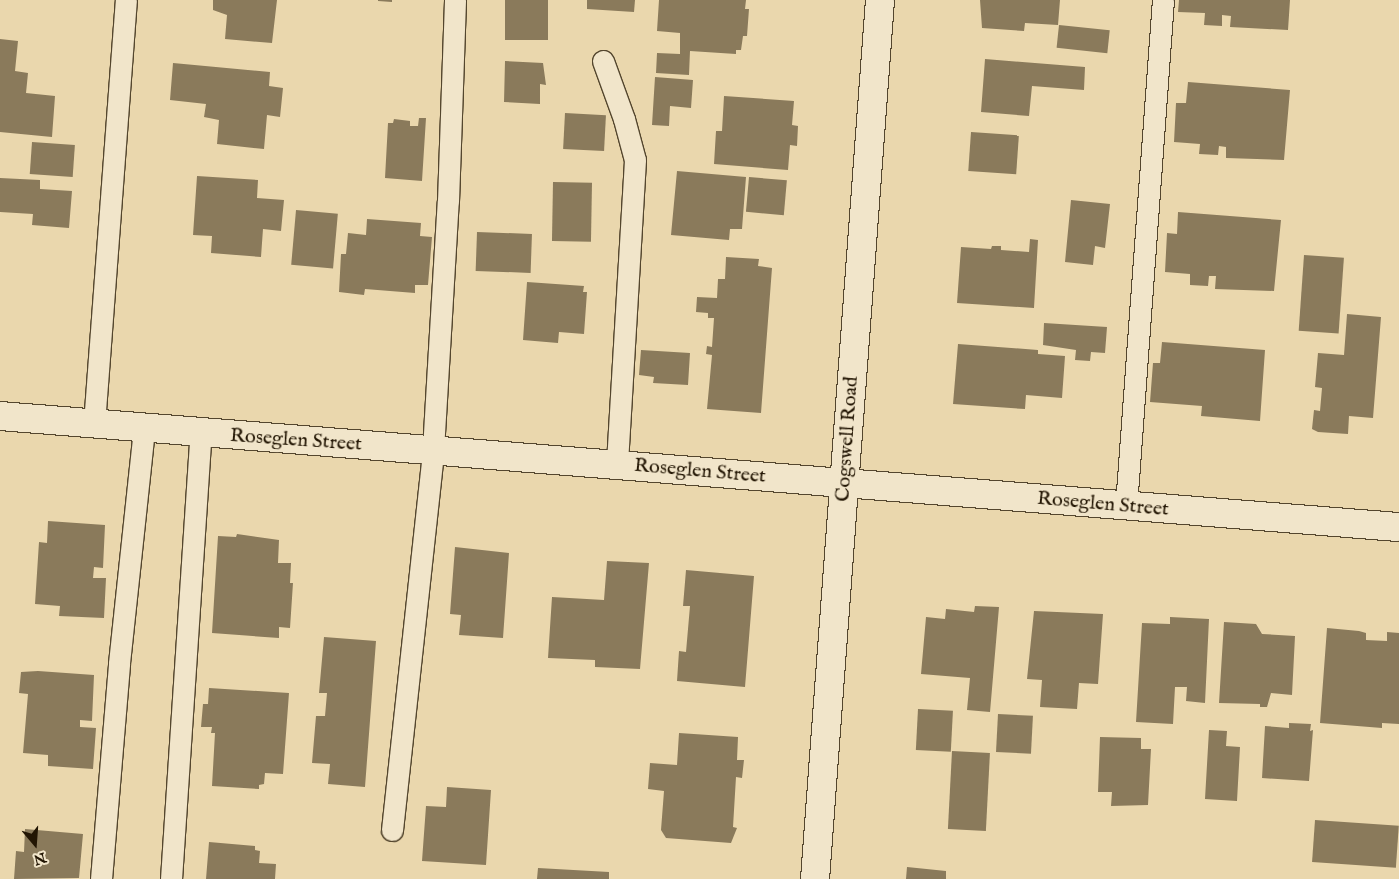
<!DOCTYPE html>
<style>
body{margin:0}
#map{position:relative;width:1399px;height:879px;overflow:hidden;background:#ead7ad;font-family:"IM FELL English",serif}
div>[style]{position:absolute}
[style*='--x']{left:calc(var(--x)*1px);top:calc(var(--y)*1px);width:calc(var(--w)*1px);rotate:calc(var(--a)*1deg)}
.building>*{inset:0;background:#8a7a5b;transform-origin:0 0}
.roads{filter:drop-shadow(1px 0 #54462e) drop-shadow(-1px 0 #54462e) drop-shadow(0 1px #54462e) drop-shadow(0 -1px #54462e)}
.service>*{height:21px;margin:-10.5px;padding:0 10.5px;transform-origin:10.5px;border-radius:10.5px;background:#f1e5ca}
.minor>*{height:28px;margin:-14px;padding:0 14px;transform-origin:14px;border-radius:14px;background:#f1e5ca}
.tertiary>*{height:28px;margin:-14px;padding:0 14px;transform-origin:14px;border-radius:14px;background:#f1e5ca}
span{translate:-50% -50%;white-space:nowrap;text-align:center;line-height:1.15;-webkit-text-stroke:4.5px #f1e5ca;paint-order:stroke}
.street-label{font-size:20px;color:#221503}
.north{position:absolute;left:10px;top:819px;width:50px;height:50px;-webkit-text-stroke:4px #f1e5ca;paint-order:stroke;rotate:162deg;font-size:14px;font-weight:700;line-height:20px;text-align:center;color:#221503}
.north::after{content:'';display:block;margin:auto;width:18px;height:22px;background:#221503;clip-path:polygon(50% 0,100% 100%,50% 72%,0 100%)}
</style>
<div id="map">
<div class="building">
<div style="clip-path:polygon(213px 0,277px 0,272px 43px,225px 39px,227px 15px,213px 10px)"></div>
<div style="clip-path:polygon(378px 0,392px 0,392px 2px,378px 1px)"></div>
<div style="left:505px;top:0;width:43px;height:40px"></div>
<div style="clip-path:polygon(587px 0,635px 0,634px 12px,587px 9px)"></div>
<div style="clip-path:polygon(659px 0,746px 0,745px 9px,749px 9px,747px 36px,743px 36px,741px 50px,736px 50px,736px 54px,690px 51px,689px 75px,656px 73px,657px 53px,680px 54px,680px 33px,657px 31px)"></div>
<div style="clip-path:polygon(980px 0,1060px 0,1058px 25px,1025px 23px,1024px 31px,982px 28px)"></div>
<div style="clip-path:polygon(1179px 0,1290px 0,1288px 30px,1230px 27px,1231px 16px,1222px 15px,1222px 26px,1204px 25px,1205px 13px,1178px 12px)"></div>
<div style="left:1059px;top:25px;width:51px;height:23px;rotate:6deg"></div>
<div style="clip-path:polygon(0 39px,18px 41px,15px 71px,28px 73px,26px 93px,55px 96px,52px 137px,0 132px)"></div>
<div style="clip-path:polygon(985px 59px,1085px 67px,1084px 90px,1032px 86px,1029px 116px,981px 112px)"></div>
<div style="clip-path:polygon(505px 61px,543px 63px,546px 85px,540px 84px,540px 104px,504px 102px)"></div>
<div style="clip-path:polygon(173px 63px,270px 72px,269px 86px,283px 88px,280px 117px,267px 115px,264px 149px,217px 144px,219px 120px,204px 117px,206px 104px,170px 100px)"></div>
<div style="clip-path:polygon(655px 77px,693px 80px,691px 108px,670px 106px,669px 126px,652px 125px)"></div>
<div style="clip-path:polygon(1188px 82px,1290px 90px,1284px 160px,1226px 158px,1226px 147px,1219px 146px,1218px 155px,1199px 154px,1200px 144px,1174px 142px,1176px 103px,1186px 103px)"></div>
<div style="clip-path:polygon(724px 96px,794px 101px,792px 125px,798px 126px,797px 146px,790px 145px,788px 170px,714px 164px,716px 131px,722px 131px)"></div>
<div style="left:565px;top:113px;width:41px;height:36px;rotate:3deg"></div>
<div style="clip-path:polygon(419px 118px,426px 118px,422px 181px,385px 178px,388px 123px,393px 123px,394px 119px,410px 121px,410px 126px,418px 126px)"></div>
<div style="left:971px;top:132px;width:48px;height:39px;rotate:4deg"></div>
<div style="left:32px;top:142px;width:43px;height:32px;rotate:4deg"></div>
<div style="clip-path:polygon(677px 171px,746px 177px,742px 229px,730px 229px,729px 240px,671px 235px)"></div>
<div style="clip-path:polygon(197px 176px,258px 180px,257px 198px,284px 200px,281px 231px,263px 229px,261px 257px,211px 253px,212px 236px,193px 235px)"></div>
<div style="left:749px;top:177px;width:38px;height:35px;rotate:5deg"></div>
<div style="clip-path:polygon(0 178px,40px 180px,40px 189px,72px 191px,69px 228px,32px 225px,33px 214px,0 212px)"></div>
<div style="left:553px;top:182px;width:39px;height:59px;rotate:1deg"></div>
<div style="clip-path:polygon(1071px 200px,1110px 204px,1105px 248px,1095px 246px,1093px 265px,1065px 262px)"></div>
<div style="left:296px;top:210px;width:42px;height:55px;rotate:5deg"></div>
<div style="clip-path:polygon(1178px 212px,1281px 220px,1274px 291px,1215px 289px,1216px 276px,1209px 276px,1208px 286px,1190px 285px,1190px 274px,1165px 272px,1167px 233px,1177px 234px)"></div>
<div style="clip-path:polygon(367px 219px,421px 223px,420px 236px,432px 237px,428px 285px,415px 285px,415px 293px,365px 289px,364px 295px,339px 292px,341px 254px,346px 254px,348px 233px,366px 235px)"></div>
<div style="left:477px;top:232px;width:55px;height:39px;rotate:2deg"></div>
<div style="clip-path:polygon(1030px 239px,1038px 240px,1034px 308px,957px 303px,961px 247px,991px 249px,992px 246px,1001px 246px,1001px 250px,1029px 252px)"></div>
<div style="left:1304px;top:255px;width:40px;height:76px;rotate:4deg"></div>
<div style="clip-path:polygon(726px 257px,759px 259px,758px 266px,772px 268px,761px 413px,707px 409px,712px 355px,706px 354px,707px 346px,712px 347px,714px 318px,708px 318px,708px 313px,696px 312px,697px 297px,717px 298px,718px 279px,725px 279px)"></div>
<div style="clip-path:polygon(527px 282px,584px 286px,583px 292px,587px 292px,584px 334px,559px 332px,558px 343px,523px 340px)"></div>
<div style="clip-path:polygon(1347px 314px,1381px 317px,1373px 418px,1349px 416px,1348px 434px,1318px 432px,1312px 429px,1314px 410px,1320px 411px,1322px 388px,1315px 387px,1318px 353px,1344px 355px)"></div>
<div style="clip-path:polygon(1044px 323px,1107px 327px,1105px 353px,1091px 352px,1090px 361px,1075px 360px,1076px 350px,1043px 345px)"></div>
<div style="clip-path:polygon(1162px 342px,1265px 350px,1260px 421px,1201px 416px,1202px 406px,1150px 402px,1153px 363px,1160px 363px)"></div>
<div style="clip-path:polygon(958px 344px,1038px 350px,1038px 354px,1065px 356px,1062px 398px,1026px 395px,1025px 409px,953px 404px)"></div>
<div style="clip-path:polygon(641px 350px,690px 353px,688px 385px,653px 383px,654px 377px,639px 375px)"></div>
<div style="clip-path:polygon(48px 521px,105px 525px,103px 568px,94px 567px,93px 578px,106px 578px,104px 618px,59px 616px,60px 606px,35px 604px,39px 542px,47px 543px)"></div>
<div style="clip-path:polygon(237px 534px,279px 540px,278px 563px,291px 563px,290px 583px,293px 583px,290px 628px,279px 627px,279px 638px,212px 633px,218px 536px,236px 537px)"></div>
<div style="clip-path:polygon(455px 547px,509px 553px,503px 638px,459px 635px,461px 615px,450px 614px)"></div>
<div style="clip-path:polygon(607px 561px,649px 563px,640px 669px,595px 667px,595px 660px,548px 658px,552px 597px,604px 600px)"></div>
<div style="clip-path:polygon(686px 570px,754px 576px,745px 687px,677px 681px,679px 651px,686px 652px,690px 606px,683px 606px)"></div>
<div style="clip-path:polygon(975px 606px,999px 607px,990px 712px,967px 710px,970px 678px,921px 674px,926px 617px,945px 619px,946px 609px,974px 612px)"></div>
<div style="clip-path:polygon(1034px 611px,1103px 614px,1098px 684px,1079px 683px,1077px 709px,1040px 707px,1042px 680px,1027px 679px)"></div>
<div style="clip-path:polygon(1170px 617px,1209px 619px,1205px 703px,1186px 701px,1187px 687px,1175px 687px,1173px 724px,1136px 722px,1142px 623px,1170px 624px)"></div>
<div style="clip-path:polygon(1224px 622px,1256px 624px,1262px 634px,1295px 636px,1292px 695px,1271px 693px,1267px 707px,1260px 707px,1260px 704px,1219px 703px)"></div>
<div style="clip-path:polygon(1327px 628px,1359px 631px,1366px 633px,1366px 640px,1387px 641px,1387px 632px,1399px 633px,1399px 724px,1382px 723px,1382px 728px,1320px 723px)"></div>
<div style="clip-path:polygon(324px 637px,376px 641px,365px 787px,328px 784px,330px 764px,312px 763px,316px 716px,325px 716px,327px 693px,319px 693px)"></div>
<div style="clip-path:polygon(38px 671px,94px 675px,92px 721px,80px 720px,80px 727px,96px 728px,93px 769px,48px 766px,48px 755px,23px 753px,28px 694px,19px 693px,21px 672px)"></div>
<div style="clip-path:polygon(209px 688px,289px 693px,283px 774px,265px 773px,264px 784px,259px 785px,259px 789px,212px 786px,215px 733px,211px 733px,212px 727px,201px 727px,203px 704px,208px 704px)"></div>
<div style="left:918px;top:709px;width:35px;height:41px;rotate:3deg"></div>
<div style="left:998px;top:714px;width:35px;height:38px;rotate:3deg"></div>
<div style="clip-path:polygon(1289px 723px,1311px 724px,1310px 731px,1313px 730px,1309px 781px,1262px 778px,1265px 726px,1289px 728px)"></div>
<div style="clip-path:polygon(1209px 730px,1227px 731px,1226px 746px,1240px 747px,1237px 801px,1205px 799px)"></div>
<div style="clip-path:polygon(679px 733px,738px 737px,737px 760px,744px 760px,742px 778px,736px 777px,733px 827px,737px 828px,731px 843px,666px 838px,661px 830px,664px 791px,648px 789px,650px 763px,677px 765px)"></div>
<div style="clip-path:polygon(1100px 737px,1141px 738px,1141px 749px,1151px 749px,1148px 805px,1111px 806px,1112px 792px,1098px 792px)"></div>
<div style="left:952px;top:751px;width:38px;height:78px;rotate:3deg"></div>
<div style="clip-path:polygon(447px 787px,491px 790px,486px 865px,422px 861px,426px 806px,446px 807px)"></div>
<div style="left:1315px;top:820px;width:84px;height:42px;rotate:4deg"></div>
<div style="clip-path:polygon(25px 829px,83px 834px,79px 878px,14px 879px,16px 851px,24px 852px)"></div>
<div style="clip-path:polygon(209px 842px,255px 846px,255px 850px,260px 851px,259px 863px,276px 864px,275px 879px,206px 879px)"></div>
<div style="clip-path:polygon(907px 867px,946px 871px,946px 879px,906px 879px)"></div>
<div style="clip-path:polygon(538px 868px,609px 872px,609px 879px,537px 879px)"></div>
</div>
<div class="roads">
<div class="service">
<div style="--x:603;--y:61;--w:62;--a:70.1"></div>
<div style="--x:624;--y:119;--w:42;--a:75"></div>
<div style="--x:635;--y:160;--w:306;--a:93.4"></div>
<div style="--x:94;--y:424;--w:425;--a:-85.7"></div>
<div style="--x:1126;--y:506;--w:507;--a:-85.82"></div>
<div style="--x:392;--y:830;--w:382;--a:-83.8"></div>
<div style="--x:433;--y:450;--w:249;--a:-86.6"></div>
<div style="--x:448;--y:201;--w:201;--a:-88"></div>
<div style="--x:101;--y:879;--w:217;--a:-85.2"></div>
<div style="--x:119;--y:663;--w:236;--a:-83.9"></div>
<div style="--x:171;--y:879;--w:448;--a:-86.2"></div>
</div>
<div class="minor">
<div style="--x:0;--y:416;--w:1403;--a:4.54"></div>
</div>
<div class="tertiary">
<div style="--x:815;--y:879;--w:881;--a:-85.77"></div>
</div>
</div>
<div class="street-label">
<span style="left:847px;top:439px;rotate:-86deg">Cogswell Road</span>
<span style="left:296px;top:440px;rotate:4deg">Roseglen Street</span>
<span style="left:700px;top:471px;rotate:5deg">Roseglen Street</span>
<span style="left:1103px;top:504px;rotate:5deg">Roseglen Street</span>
</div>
<div class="north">N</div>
</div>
